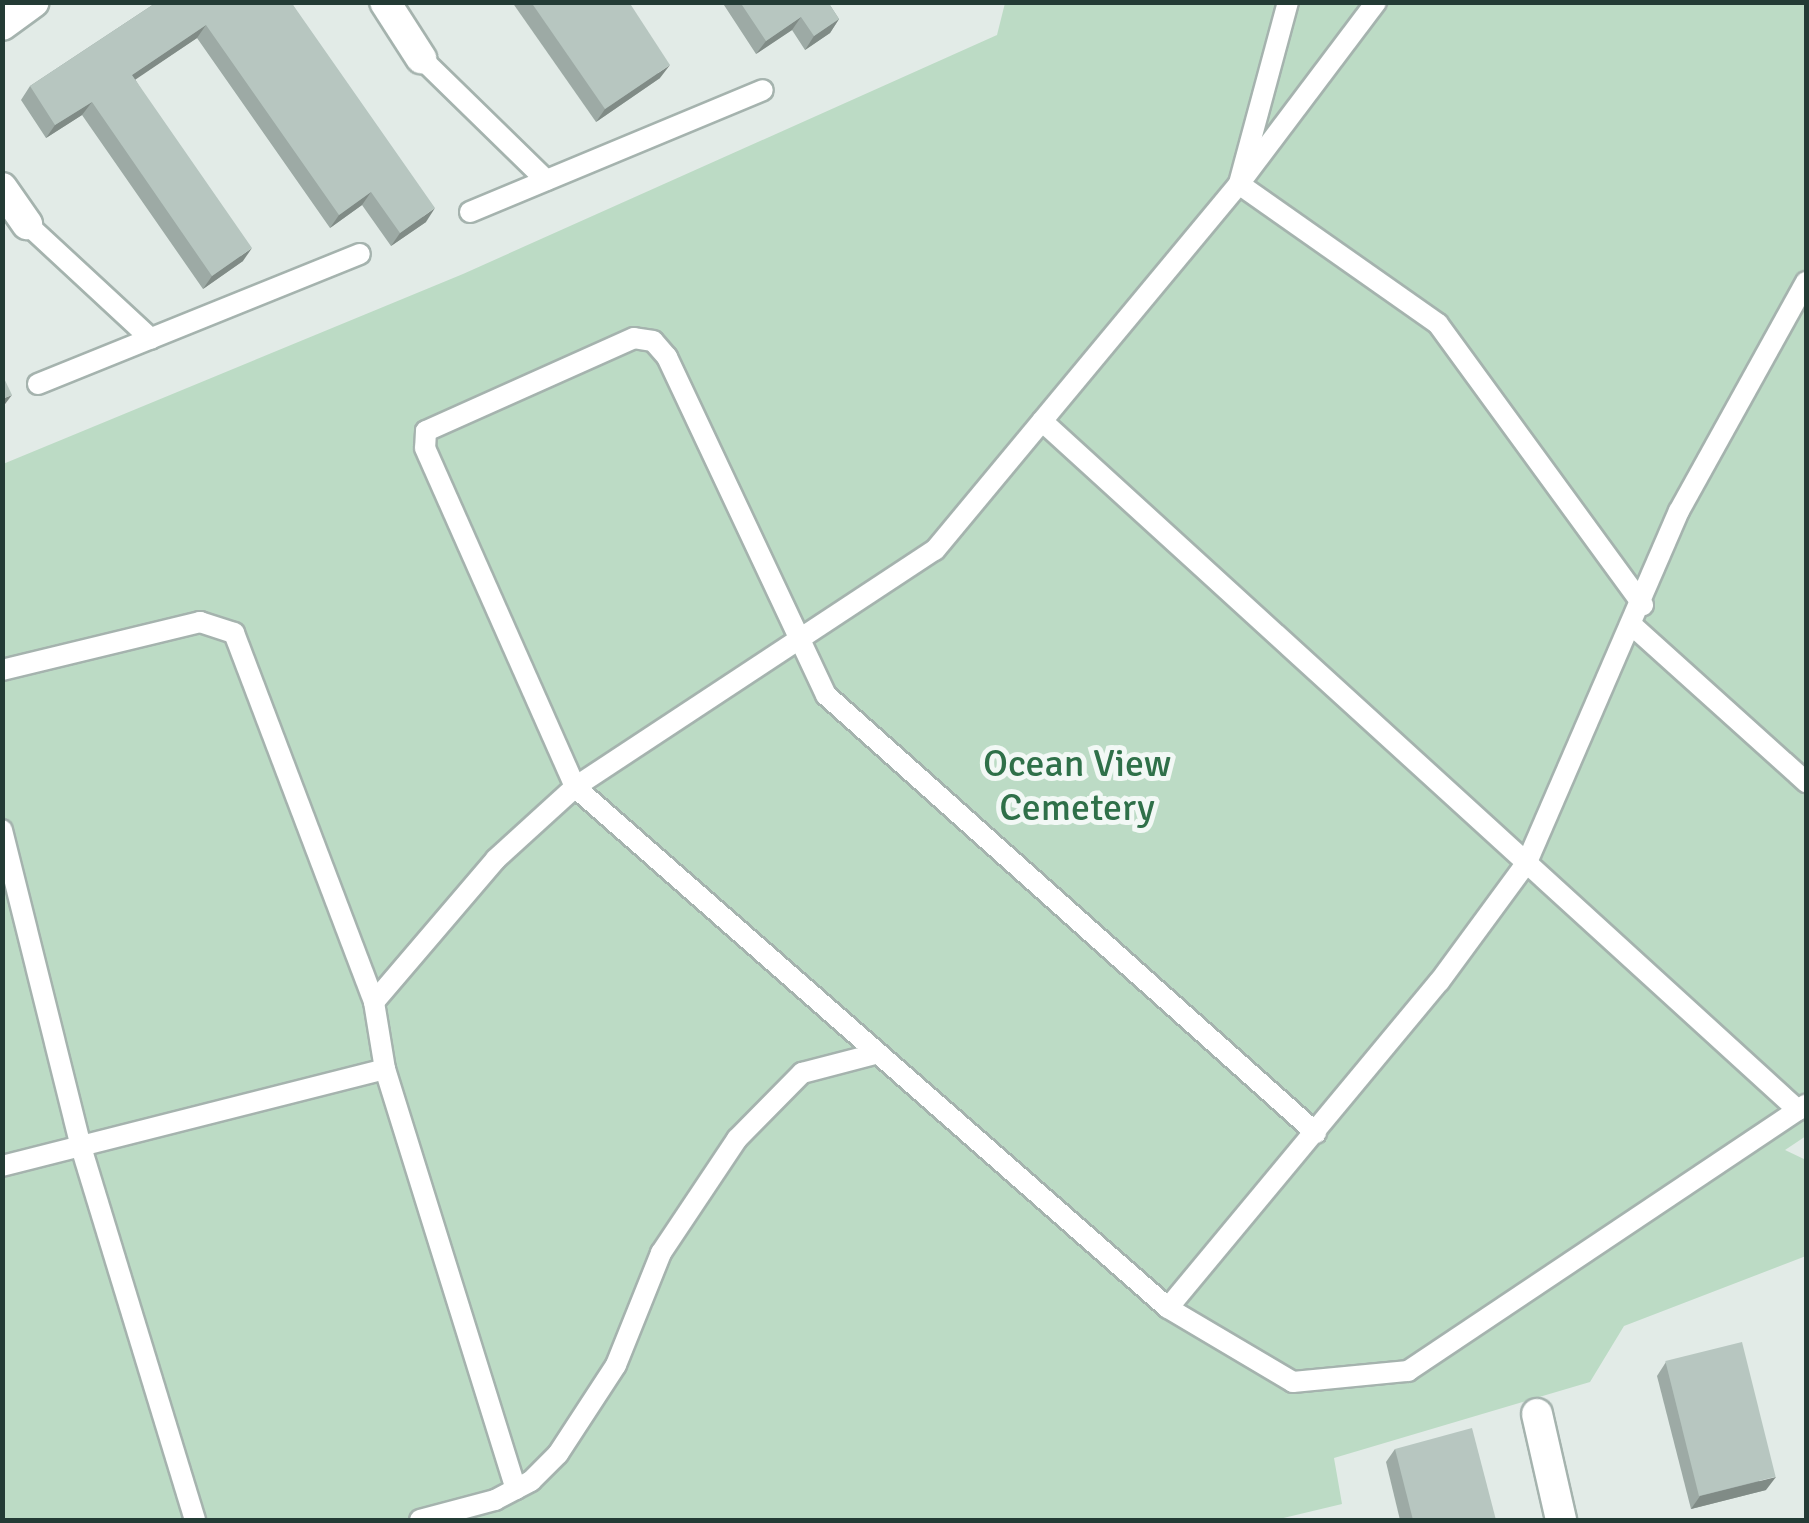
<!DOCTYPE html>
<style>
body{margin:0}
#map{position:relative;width:1809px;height:1523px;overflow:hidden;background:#e2ebe7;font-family:Signika,sans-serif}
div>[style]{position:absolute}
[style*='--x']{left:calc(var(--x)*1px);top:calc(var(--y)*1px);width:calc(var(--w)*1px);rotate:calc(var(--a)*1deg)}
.green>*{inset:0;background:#bcdbc5}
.roads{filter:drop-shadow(2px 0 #a5b3ae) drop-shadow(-2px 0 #a5b3ae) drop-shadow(0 2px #a5b3ae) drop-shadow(0 -2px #a5b3ae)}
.lane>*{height:20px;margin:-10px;padding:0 10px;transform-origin:10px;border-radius:10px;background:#fff}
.street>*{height:30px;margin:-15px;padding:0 15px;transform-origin:15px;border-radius:15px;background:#fff}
.wall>*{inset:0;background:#9daaa5}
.shaded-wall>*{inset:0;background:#808b86}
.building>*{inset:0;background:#b7c6c0;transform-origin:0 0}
span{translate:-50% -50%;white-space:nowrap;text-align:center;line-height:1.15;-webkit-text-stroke:10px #f2f8f5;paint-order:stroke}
.park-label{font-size:38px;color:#2f7049}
.frame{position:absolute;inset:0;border:5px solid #233b35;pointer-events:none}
</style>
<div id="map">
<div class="green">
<div style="clip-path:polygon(1005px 3px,1806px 3px,1806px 1136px,1785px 1150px,1806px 1160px,1806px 1256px,1624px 1326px,1590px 1382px,1334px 1458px,1342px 1504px,1275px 1520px,3px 1520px,3px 464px,463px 274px,997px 35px)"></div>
</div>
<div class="roads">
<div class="lane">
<div style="--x:1288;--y:2;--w:188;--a:105.1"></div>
<div style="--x:1239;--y:184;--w:243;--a:35.1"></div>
<div style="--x:1438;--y:324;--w:348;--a:53.9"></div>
<div style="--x:421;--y:58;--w:175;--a:44.3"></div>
<div style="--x:470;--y:212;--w:317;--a:-22.6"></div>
<div style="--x:27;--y:224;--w:169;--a:42.8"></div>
<div style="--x:38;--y:384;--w:347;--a:-22"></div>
<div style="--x:1042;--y:421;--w:1023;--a:42.35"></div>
<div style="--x:1634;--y:627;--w:232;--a:42"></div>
<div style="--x:2;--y:670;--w:204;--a:-13.6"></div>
<div style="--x:200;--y:622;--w:36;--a:18"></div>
<div style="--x:234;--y:633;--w:395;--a:69.2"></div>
<div style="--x:374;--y:1002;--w:68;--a:80.7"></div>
<div style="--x:385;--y:1069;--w:440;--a:72.7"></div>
<div style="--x:2;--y:830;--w:327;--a:76"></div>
<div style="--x:81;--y:1147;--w:390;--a:73"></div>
<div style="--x:374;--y:1002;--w:188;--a:-49.5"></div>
<div style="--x:496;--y:859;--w:107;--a:-42.3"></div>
<div style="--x:575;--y:787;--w:431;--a:-33.4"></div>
<div style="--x:935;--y:550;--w:476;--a:-50.3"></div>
<div style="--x:1239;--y:184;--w:228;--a:-53"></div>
<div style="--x:1316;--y:1133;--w:657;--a:-138.21"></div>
<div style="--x:826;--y:695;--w:374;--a:-115.2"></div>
<div style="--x:667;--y:357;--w:21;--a:-131"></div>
<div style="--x:653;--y:341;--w:19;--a:-171"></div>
<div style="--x:634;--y:338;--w:228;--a:155.9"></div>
<div style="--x:426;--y:431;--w:17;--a:93"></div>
<div style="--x:425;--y:448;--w:371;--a:66.1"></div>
<div style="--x:575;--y:787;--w:789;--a:41.3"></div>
<div style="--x:1168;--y:1308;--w:145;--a:30.6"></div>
<div style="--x:1293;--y:1382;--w:116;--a:-5.5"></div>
<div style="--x:1408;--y:1371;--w:479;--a:-33.8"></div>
<div style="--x:2;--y:1166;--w:395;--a:-14.2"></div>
<div style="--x:1168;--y:1308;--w:424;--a:-50.3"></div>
<div style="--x:1439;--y:982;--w:149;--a:-53.7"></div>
<div style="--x:1527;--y:862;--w:382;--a:-66.6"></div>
<div style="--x:1679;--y:511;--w:262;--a:-61"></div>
<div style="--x:420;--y:1520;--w:78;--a:-14.9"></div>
<div style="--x:495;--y:1500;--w:41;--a:-27.8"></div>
<div style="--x:531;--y:1481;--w:38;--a:-45"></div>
<div style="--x:558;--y:1454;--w:106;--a:-56.9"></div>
<div style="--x:616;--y:1365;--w:121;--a:-68.1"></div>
<div style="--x:661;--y:1253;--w:137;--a:-56.3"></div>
<div style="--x:737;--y:1139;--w:93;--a:-45.4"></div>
<div style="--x:802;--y:1073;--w:75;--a:-14.6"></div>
</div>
<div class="street">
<div style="--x:385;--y:2;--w:67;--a:57.3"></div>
<div style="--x:2;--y:25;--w:39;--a:-36"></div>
<div style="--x:2;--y:188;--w:44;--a:55.2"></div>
<div style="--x:1537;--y:1414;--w:109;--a:77.2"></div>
</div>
</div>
<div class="wall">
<div style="clip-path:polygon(157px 2px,291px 2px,426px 222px,391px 246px,362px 205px,330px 228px,197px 38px,135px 79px,243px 261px,203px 289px,82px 115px,46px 138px,21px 100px,30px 86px)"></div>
<div style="clip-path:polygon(512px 2px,629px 2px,660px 78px,596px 122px)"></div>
<div style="clip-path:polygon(722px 2px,828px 2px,839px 19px,830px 33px,805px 50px,792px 30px,756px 54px)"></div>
<div style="clip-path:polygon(1666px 1362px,1766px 1490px,1691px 1509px,1657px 1376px)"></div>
<div style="clip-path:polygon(1395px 1449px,1496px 1520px,1400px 1520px,1386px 1462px)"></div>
</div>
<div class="shaded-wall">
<div style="clip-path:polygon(801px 17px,792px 30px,756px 54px,766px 41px)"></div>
<div style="clip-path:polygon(839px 19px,830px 33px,805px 50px,814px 36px)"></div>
<div style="clip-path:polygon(206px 25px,197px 38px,123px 88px,132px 75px)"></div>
<div style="clip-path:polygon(670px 65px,660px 78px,596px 122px,605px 109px)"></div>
<div style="clip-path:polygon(92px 102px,82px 115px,46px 138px,55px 125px)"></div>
<div style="clip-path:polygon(371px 192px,362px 205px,330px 228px,339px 215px)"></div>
<div style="clip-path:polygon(435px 208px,426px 222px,391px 246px,400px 233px)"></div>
<div style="clip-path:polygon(252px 248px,243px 261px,203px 289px,212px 276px)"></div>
<div style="clip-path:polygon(12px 395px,2px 408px,2px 399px)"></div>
<div style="clip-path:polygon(1776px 1477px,1766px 1490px,1691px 1509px,1700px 1496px)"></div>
</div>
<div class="building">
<div style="clip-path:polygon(157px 2px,291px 2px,435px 208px,400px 233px,371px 192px,339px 215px,206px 25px,132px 75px,252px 248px,212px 276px,92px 102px,55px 125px,30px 86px)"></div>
<div style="clip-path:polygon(531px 2px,629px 2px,670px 65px,605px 109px)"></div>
<div style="clip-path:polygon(740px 2px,828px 2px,839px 19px,814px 36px,801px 17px,766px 41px)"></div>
<div style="clip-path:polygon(2px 374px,12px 395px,2px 399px)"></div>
<div style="left:1742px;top:1342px;width:139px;height:79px;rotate:76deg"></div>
<div style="clip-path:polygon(1472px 1428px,1496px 1520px,1413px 1520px,1395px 1449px)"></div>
</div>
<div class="park-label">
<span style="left:1077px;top:786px">Ocean View<br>Cemetery</span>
</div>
<div class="frame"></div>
</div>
